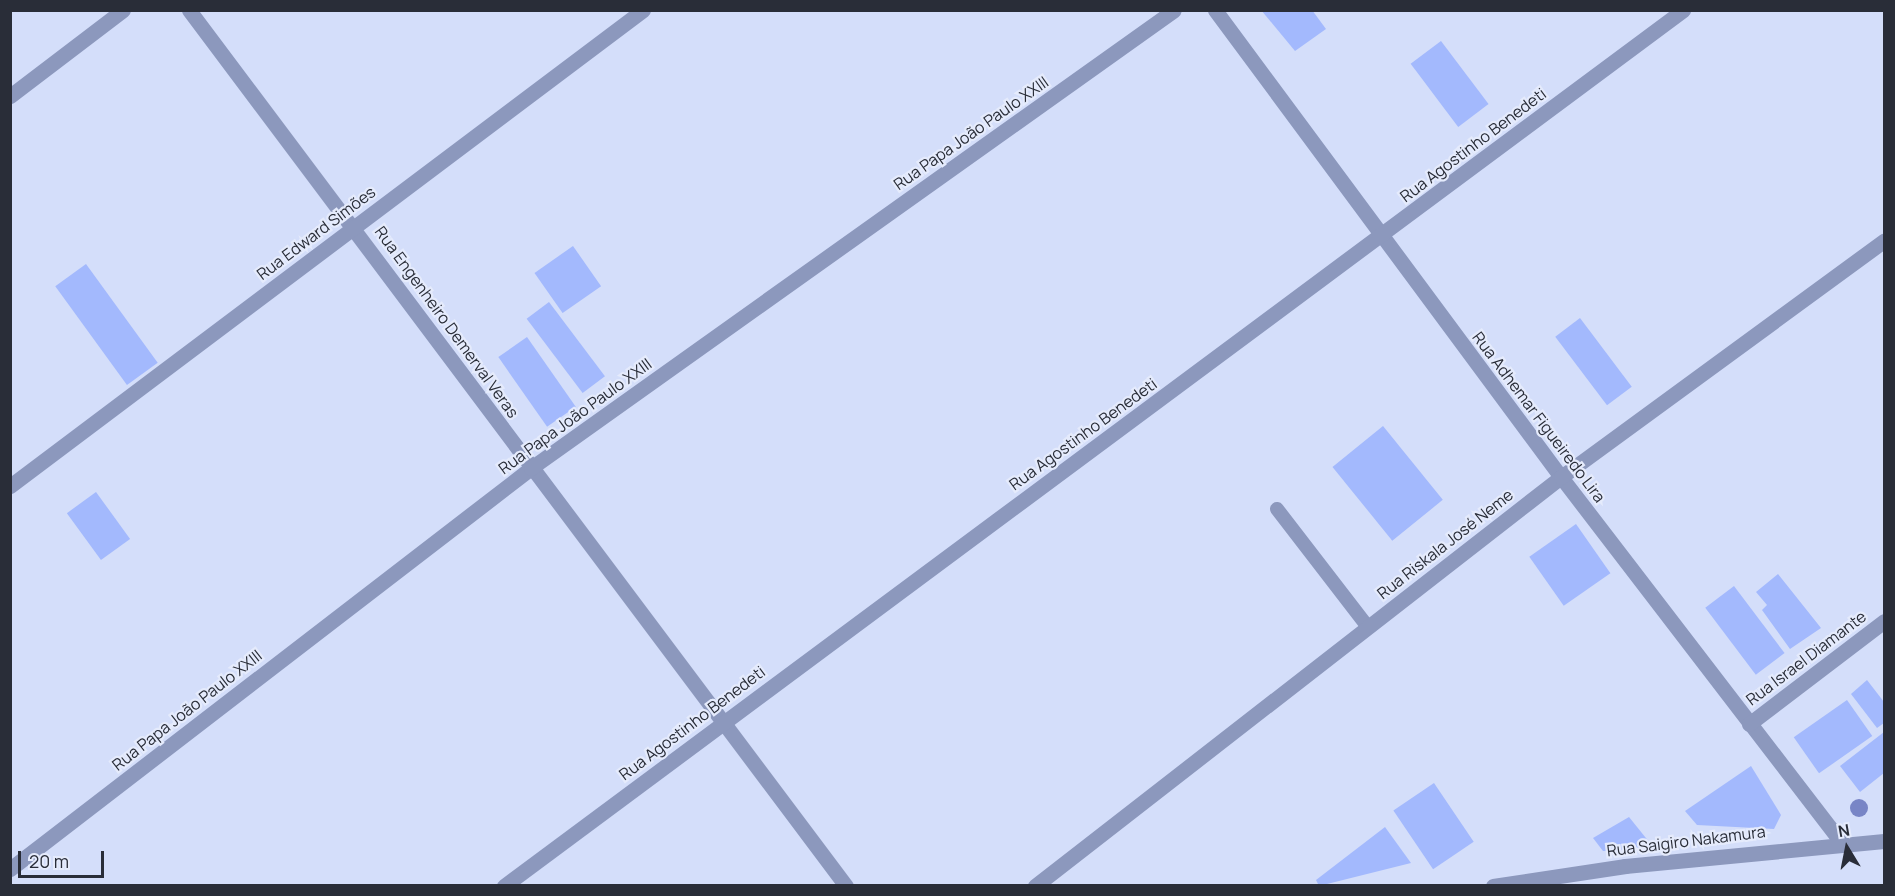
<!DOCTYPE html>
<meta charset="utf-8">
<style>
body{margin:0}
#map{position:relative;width:1895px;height:896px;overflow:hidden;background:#d4defa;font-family:Manrope,sans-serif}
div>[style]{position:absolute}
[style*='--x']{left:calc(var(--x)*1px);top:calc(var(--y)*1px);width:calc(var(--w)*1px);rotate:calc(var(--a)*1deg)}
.building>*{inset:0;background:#a3b9fd;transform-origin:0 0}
.service>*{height:14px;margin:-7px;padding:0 7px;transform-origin:7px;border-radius:7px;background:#8c98bd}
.minor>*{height:15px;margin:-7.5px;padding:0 7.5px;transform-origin:7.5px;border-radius:7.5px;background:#8c98bd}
.trees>*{width:18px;height:18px;margin:-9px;border-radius:50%;background:#7885c6}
span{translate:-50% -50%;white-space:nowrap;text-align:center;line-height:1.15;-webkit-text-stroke:4.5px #e5ebfc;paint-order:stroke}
.street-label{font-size:16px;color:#292d38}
.frame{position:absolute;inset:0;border:12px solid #292d38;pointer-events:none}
.north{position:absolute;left:1817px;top:818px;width:60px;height:60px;-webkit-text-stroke:4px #e5ebfc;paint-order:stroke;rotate:350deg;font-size:16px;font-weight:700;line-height:24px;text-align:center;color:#292d38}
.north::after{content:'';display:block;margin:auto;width:21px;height:27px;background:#292d38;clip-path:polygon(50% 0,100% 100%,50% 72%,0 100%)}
.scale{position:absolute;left:18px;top:851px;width:86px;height:27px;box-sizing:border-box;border:3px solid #292d38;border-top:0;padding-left:8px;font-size:18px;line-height:21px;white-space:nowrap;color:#292d38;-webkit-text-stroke:4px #e5ebfc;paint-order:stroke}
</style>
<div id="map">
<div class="building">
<div style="clip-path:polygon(1261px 10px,1312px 10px,1326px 29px,1295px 51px)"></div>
<div style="left:1441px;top:41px;width:79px;height:38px;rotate:53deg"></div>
<div style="left:573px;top:246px;width:49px;height:47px;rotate:55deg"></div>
<div style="left:86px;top:264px;width:122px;height:38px;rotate:54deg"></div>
<div style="left:549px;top:302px;width:93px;height:28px;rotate:53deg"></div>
<div style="left:1580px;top:318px;width:86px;height:31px;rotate:53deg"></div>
<div style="left:527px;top:337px;width:85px;height:35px;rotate:55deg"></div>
<div style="left:1383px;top:426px;width:95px;height:65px;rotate:51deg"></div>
<div style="left:96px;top:492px;width:58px;height:36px;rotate:54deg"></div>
<div style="left:1576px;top:524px;width:60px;height:57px;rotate:55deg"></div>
<div style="clip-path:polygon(1778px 574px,1821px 628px,1790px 649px,1762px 610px,1767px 605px,1756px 592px)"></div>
<div style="left:1734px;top:586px;width:84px;height:36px;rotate:53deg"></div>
<div style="clip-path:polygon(1867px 680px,1884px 702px,1884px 723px,1877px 728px,1851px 694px)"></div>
<div style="left:1847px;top:700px;width:44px;height:65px;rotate:55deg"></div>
<div style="clip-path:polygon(1884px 732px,1884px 773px,1860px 792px,1840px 766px)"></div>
<div style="clip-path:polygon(1751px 766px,1781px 815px,1774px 829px,1697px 825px,1685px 811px)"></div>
<div style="left:1434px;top:783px;width:71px;height:49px;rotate:56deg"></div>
<div style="clip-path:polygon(1629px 817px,1654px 848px,1603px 851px,1593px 838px)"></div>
<div style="clip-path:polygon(1385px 827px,1411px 863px,1319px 886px,1316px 880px)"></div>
</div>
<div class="service">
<div style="--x:1277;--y:509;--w:149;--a:52.4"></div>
</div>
<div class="minor">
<div style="--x:189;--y:10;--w:1095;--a:53.13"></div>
<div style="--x:1215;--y:10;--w:581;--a:53.47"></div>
<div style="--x:1561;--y:477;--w:459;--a:52.5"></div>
<div style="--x:10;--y:96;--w:142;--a:-37.3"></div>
<div style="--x:10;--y:486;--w:792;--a:-36.94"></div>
<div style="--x:1749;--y:724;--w:170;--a:-37.3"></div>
<div style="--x:10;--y:869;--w:657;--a:-37.58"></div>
<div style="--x:531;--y:468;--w:789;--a:-35.46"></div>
<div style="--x:504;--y:886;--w:1469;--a:-36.61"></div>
<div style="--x:1035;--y:886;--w:666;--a:-37.87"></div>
<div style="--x:1561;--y:477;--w:400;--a:-36.2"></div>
<div style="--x:1493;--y:886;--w:134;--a:-8.6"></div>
<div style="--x:1625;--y:866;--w:260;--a:-5.5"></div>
</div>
<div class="trees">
<div style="left:1859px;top:808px"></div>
</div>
<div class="street-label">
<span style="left:971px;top:133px;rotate:-35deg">Rua Papa João Paulo XXIII</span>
<span style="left:1473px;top:145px;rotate:-37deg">Rua Agostinho Benedeti</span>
<span style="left:316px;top:233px;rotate:-37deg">Rua Edward Simões</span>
<span style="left:447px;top:322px;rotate:54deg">Rua Engenheiro Demerval Veras</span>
<span style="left:575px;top:416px;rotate:-36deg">Rua Papa João Paulo XXIII</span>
<span style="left:1539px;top:417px;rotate:53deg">Rua Adhemar Figueiredo Lira</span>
<span style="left:1083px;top:434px;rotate:-36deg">Rua Agostinho Benedeti</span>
<span style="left:1445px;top:544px;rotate:-38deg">Rua Riskala José Neme</span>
<span style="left:1806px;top:658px;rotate:-37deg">Rua Israel Diamante</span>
<span style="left:187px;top:710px;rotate:-38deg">Rua Papa João Paulo XXIII</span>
<span style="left:692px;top:723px;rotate:-37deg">Rua Agostinho Benedeti</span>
<span style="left:1686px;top:841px;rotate:-7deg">Rua Saigiro Nakamura</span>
</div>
<div class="frame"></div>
<div class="north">N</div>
<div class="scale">20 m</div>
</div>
